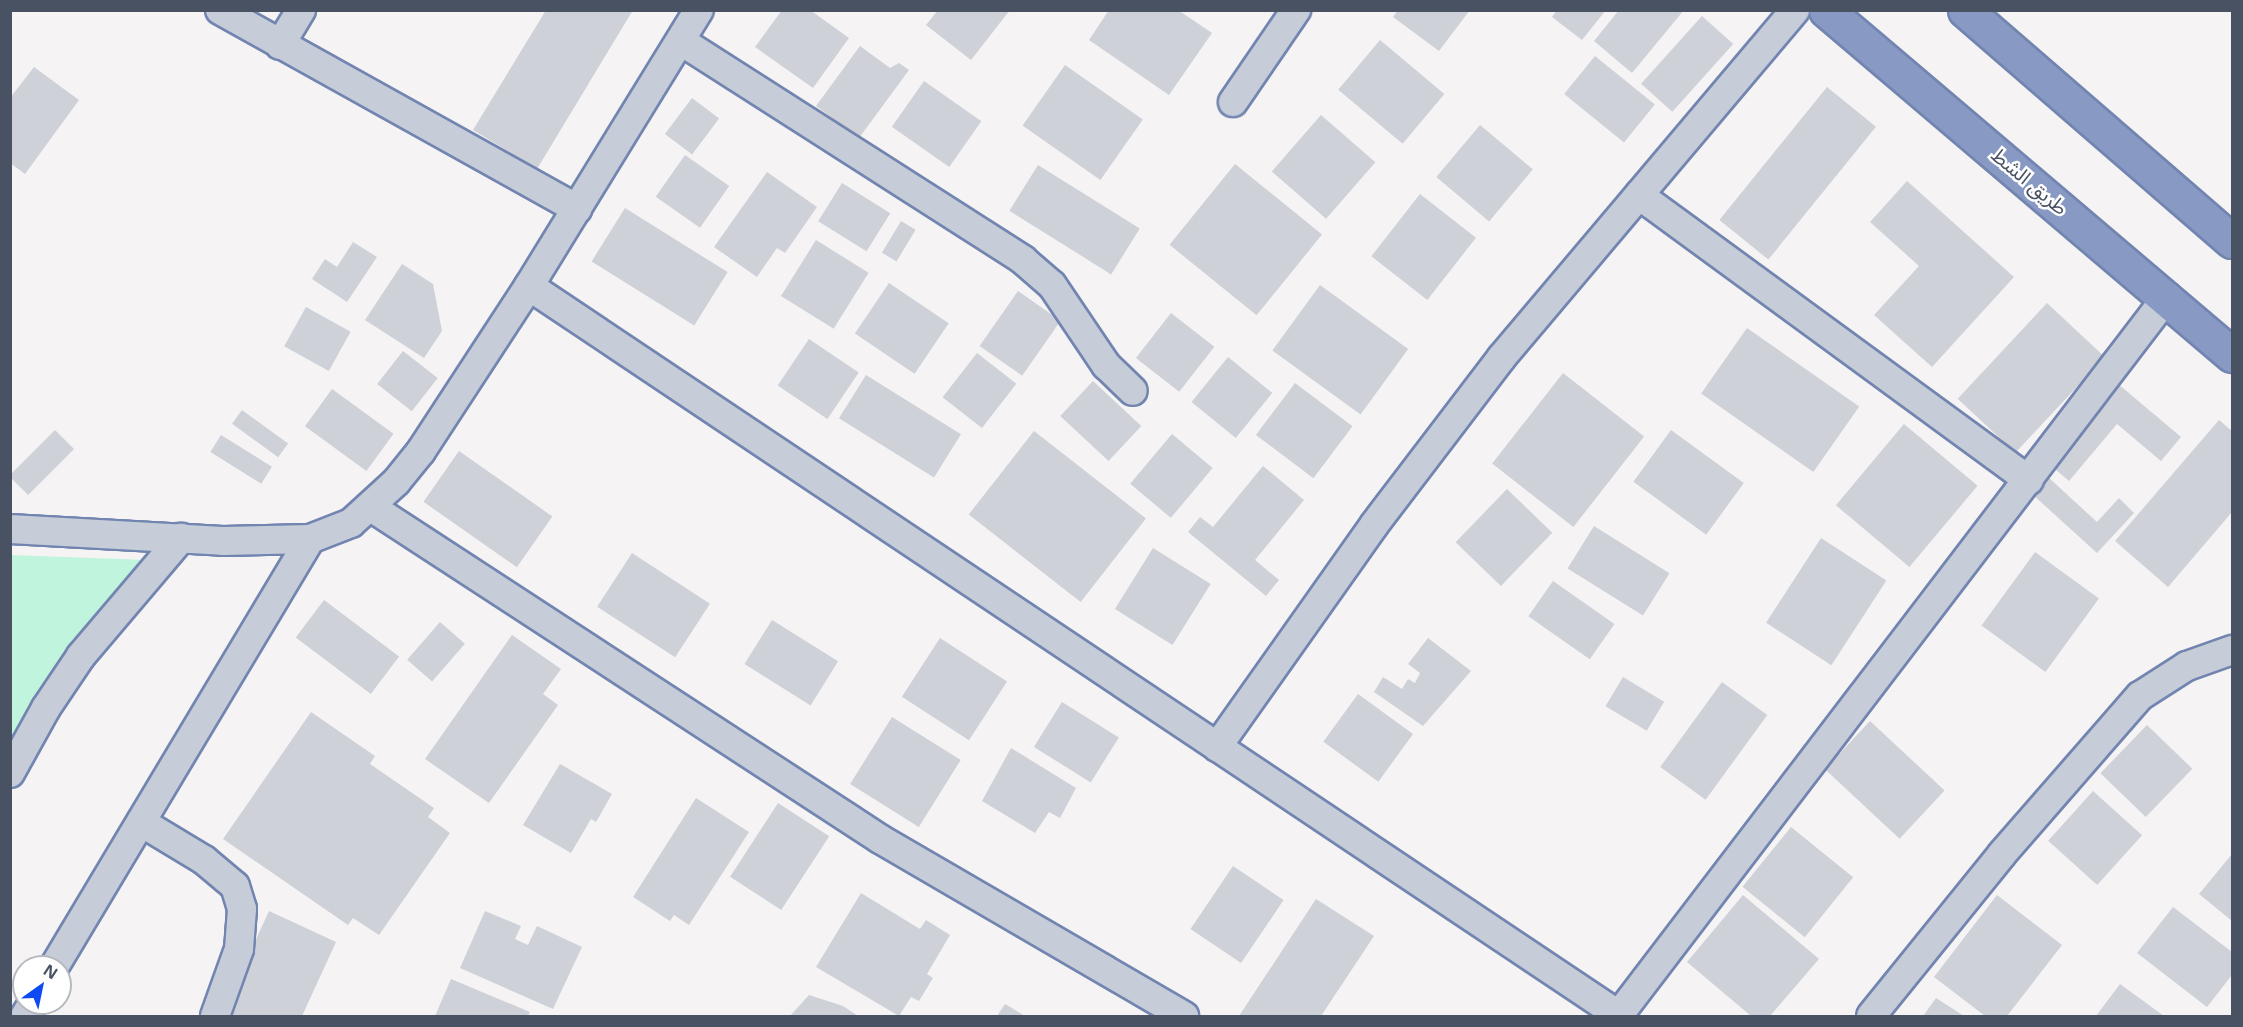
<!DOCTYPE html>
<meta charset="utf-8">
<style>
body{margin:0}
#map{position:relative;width:2243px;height:1027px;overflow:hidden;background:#f5f3f3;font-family:"Noto Sans","Noto Sans Arabic",sans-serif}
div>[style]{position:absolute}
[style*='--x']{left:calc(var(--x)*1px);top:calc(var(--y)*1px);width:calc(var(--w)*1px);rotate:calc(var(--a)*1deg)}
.green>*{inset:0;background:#c0f4dd}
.building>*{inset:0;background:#cfd1d8;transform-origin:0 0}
.roads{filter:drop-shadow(2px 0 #7285b0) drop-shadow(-2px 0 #7285b0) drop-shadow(0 2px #7285b0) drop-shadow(0 -2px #7285b0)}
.street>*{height:28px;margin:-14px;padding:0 14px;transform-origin:14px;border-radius:14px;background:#c6ccd8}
.highway>*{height:33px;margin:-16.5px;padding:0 16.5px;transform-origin:16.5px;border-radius:16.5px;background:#889ac4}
span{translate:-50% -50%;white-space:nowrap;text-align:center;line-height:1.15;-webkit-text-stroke:5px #fff;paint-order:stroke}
.street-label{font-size:20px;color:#485262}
.frame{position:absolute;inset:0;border:12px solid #485262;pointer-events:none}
.north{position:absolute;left:12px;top:955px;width:60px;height:60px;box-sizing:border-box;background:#fff;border:2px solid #b6bac0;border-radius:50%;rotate:33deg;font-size:16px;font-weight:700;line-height:24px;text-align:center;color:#485262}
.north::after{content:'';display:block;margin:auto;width:21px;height:27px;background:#0d4af4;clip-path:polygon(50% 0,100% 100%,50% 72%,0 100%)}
</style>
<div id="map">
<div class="green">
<div style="clip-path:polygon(11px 555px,147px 560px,11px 754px)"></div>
</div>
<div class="building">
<div style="clip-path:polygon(546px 10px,633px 10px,537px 169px,473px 130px)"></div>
<div style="clip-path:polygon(782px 10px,810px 10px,849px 38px,813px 88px,755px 47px)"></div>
<div style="clip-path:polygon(938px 10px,1010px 10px,971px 60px,926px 25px)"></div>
<div style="clip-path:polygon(1109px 10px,1178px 10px,1212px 33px,1169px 95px,1089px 40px)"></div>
<div style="clip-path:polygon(1398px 10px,1470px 10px,1439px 51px,1393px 17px)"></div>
<div style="clip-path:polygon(1557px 10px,1606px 10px,1582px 40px,1552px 17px)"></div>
<div style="clip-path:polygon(1619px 10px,1684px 10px,1632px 73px,1594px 41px)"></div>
<div style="left:1702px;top:16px;width:42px;height:91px;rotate:42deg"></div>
<div style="left:1380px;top:40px;width:84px;height:65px;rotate:40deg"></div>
<div style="clip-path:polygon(860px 46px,890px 68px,899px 63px,909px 70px,859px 138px,816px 106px)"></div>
<div style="left:1595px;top:56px;width:77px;height:49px;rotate:39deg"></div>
<div style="left:1065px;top:65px;width:95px;height:74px;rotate:35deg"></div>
<div style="clip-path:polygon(34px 67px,79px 100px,25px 174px,10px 163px,10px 98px)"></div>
<div style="left:924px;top:81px;width:70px;height:56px;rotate:35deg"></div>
<div style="left:1827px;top:87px;width:63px;height:171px;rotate:39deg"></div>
<div style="left:692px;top:98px;width:34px;height:45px;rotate:37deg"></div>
<div style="left:1321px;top:115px;width:72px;height:75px;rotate:41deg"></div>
<div style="left:1480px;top:125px;width:69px;height:68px;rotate:40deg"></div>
<div style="left:685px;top:155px;width:54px;height:51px;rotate:35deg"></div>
<div style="left:1235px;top:164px;width:112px;height:104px;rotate:39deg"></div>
<div style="left:1038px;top:165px;width:120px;height:54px;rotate:32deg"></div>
<div style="clip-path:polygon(767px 172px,817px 207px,785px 253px,777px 248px,757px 277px,714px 247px)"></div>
<div style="clip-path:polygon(1907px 181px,2014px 277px,1932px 367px,1874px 315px,1919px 266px,1870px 222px)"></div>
<div style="left:842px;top:183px;width:57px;height:45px;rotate:32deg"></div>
<div style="left:1420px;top:194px;width:71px;height:79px;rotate:38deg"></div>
<div style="left:625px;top:208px;width:121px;height:63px;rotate:32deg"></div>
<div style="left:901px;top:221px;width:17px;height:37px;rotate:31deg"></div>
<div style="left:816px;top:240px;width:62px;height:66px;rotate:32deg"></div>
<div style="clip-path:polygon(353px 242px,377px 257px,347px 302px,312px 279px,325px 259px,337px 267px)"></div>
<div style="clip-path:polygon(402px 264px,433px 284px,442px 331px,424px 358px,365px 320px)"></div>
<div style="left:889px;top:283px;width:72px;height:61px;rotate:34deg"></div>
<div style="left:1320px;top:285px;width:109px;height:81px;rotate:36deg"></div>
<div style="left:1018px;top:291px;width:52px;height:67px;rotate:35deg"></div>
<div style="left:2047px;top:303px;width:79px;height:131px;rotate:43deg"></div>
<div style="left:306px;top:307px;width:51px;height:45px;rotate:29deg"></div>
<div style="left:1171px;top:313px;width:55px;height:57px;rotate:38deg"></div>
<div style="left:1747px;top:328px;width:137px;height:80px;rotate:35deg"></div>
<div style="left:809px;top:339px;width:60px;height:56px;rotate:34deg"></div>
<div style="left:403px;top:351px;width:44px;height:42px;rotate:38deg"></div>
<div style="left:977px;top:353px;width:50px;height:56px;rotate:38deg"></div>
<div style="left:1228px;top:357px;width:57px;height:58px;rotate:39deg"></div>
<div style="left:1563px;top:373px;width:103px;height:115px;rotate:38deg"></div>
<div style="left:866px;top:375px;width:112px;height:51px;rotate:32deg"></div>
<div style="left:1093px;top:381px;width:66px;height:48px;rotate:43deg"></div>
<div style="left:1295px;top:383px;width:72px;height:65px;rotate:37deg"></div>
<div style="clip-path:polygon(2117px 383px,2181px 437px,2161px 461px,2117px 424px,2069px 481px,2049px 464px)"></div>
<div style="left:332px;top:389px;width:76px;height:46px;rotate:36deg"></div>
<div style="left:242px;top:410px;width:57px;height:17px;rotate:36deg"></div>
<div style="clip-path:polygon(2219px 420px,2232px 431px,2232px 512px,2168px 587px,2115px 541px)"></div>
<div style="left:1904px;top:424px;width:96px;height:106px;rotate:40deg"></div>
<div style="left:55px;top:430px;width:27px;height:65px;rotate:45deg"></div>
<div style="left:1671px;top:430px;width:90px;height:64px;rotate:36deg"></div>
<div style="left:1034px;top:431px;width:142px;height:106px;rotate:38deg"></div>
<div style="left:1172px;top:434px;width:53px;height:65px;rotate:40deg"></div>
<div style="left:221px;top:435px;width:60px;height:20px;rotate:32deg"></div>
<div style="left:459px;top:451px;width:114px;height:62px;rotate:35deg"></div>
<div style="clip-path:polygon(1263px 466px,1304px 500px,1255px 560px,1279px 580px,1266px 596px,1188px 532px,1200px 517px,1213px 527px)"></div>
<div style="clip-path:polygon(2048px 477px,2097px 522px,2119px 498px,2134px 513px,2097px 553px,2032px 494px)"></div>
<div style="left:1507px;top:489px;width:63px;height:74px;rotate:44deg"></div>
<div style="left:1594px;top:526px;width:89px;height:50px;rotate:32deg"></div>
<div style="left:1821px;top:538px;width:78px;height:101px;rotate:33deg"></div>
<div style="left:1153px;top:548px;width:68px;height:72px;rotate:32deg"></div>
<div style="left:2035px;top:552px;width:79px;height:91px;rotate:36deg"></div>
<div style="left:632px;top:553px;width:93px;height:64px;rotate:33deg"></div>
<div style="left:1553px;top:581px;width:75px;height:43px;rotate:35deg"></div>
<div style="left:324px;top:600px;width:94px;height:47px;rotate:37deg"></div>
<div style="left:772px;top:620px;width:78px;height:52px;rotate:32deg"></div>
<div style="left:440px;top:622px;width:33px;height:50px;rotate:41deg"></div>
<div style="clip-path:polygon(512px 635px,561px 669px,543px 694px,558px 705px,489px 803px,425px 759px)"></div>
<div style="left:940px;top:638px;width:80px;height:70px;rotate:33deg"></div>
<div style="clip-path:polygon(1428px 638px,1471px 671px,1423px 726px,1374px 692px,1383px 677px,1402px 689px,1408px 679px,1415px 683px,1420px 673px,1408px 664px)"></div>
<div style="left:1623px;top:677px;width:48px;height:34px;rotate:31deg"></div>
<div style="left:1722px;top:682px;width:56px;height:105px;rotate:36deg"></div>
<div style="left:1358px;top:694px;width:68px;height:59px;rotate:36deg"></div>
<div style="left:1062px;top:702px;width:67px;height:53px;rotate:32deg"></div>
<div style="clip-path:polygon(311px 712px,375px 756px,370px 764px,434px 808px,428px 817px,450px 833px,379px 935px,353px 918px,348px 925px,223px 839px)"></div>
<div style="left:892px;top:717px;width:81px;height:79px;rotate:32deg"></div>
<div style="left:1870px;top:721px;width:102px;height:66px;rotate:43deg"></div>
<div style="left:2147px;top:725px;width:63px;height:67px;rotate:44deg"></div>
<div style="clip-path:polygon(1011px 748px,1076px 788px,1060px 818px,1049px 812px,1035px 833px,982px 801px)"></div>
<div style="clip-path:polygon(560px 764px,612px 794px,596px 822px,591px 819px,571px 853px,523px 825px)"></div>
<div style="left:2093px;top:791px;width:66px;height:67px;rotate:42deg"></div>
<div style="clip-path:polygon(696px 798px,749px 832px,689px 925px,674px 915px,670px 921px,633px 897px)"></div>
<div style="left:778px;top:803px;width:61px;height:88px;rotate:33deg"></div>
<div style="left:1791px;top:827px;width:80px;height:77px;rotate:39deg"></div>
<div style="clip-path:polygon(2232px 854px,2232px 921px,2199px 894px)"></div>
<div style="left:1233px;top:866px;width:61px;height:76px;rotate:34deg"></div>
<div style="clip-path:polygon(861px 893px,920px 929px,926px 920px,950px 935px,927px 974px,933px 978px,919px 1001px,911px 997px,899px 1016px,816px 967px)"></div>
<div style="clip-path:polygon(1743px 895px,1819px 959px,1770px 1016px,1751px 1016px,1687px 962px)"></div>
<div style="clip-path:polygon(1997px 895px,2062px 945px,2007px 1016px,1985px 1016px,1934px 977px)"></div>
<div style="clip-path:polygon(1316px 899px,1374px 936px,1321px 1016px,1239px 1016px)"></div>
<div style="clip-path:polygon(2173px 907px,2232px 952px,2232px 975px,2207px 1007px,2137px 953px)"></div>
<div style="clip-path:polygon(269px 911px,336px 942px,302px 1016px,221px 1016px)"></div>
<div style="clip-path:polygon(485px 911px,521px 926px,515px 939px,528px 945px,537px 926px,582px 947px,553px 1009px,460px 968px)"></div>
<div style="clip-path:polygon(451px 979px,530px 1012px,528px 1016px,435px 1016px)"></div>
<div style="clip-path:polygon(2120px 984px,2164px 1016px,2096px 1016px)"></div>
<div style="clip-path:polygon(809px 995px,843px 1006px,858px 1016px,790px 1016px)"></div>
<div style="clip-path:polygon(1936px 998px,1964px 1016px,1923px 1016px)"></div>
<div style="clip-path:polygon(1005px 1004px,1025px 1016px,997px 1016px)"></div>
</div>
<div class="roads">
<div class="street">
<div style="--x:220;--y:10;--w:409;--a:29.1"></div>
<div style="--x:681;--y:41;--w:406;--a:32.6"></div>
<div style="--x:1023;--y:260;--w:38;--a:41"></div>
<div style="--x:1052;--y:285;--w:97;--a:56"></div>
<div style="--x:1106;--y:365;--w:37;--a:44"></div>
<div style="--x:280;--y:45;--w:41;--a:-59"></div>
<div style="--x:1233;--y:102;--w:112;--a:-55.6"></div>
<div style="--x:1639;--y:195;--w:483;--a:36.2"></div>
<div style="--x:529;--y:286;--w:1313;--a:33.79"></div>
<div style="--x:371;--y:507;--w:608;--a:33.11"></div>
<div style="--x:880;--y:839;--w:352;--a:30.2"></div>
<div style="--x:10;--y:529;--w:213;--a:3.2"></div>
<div style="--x:223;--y:541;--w:87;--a:-1.3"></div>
<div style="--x:310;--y:539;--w:44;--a:-21.3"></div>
<div style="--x:351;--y:523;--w:61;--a:-42.3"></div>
<div style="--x:396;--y:482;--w:40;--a:-51"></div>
<div style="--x:421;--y:451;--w:197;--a:-56.8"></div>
<div style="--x:529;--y:286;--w:324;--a:-58.4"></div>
<div style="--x:1217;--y:747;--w:272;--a:-54.7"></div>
<div style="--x:1374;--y:525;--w:211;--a:-52.7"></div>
<div style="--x:1502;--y:357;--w:454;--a:-49.8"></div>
<div style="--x:10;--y:773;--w:74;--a:-61"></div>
<div style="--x:46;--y:708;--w:63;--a:-56.1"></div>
<div style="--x:81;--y:656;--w:155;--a:-49.7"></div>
<div style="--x:141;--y:822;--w:74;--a:31.1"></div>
<div style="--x:204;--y:860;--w:40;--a:40"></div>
<div style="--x:235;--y:886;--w:24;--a:73"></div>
<div style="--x:242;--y:909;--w:40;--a:94.3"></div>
<div style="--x:239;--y:949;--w:71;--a:109.7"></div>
<div style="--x:54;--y:967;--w:499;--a:-59.1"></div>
<div style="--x:25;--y:1016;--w:15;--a:-58"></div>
<div style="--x:1618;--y:1016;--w:905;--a:-52.64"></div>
<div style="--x:1871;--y:1016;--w:208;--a:-51"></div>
<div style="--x:2002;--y:854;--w:210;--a:-48.9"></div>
<div style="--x:2140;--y:696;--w:56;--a:-32.6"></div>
<div style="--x:2187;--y:666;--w:48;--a:-19.6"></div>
</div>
<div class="highway">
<div style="--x:1826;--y:10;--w:533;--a:40.36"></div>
<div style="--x:1965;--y:10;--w:353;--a:40.9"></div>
</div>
</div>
<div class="street-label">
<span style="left:2030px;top:181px;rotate:40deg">طريق الشط</span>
</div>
<div class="frame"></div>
<div class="north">N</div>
</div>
